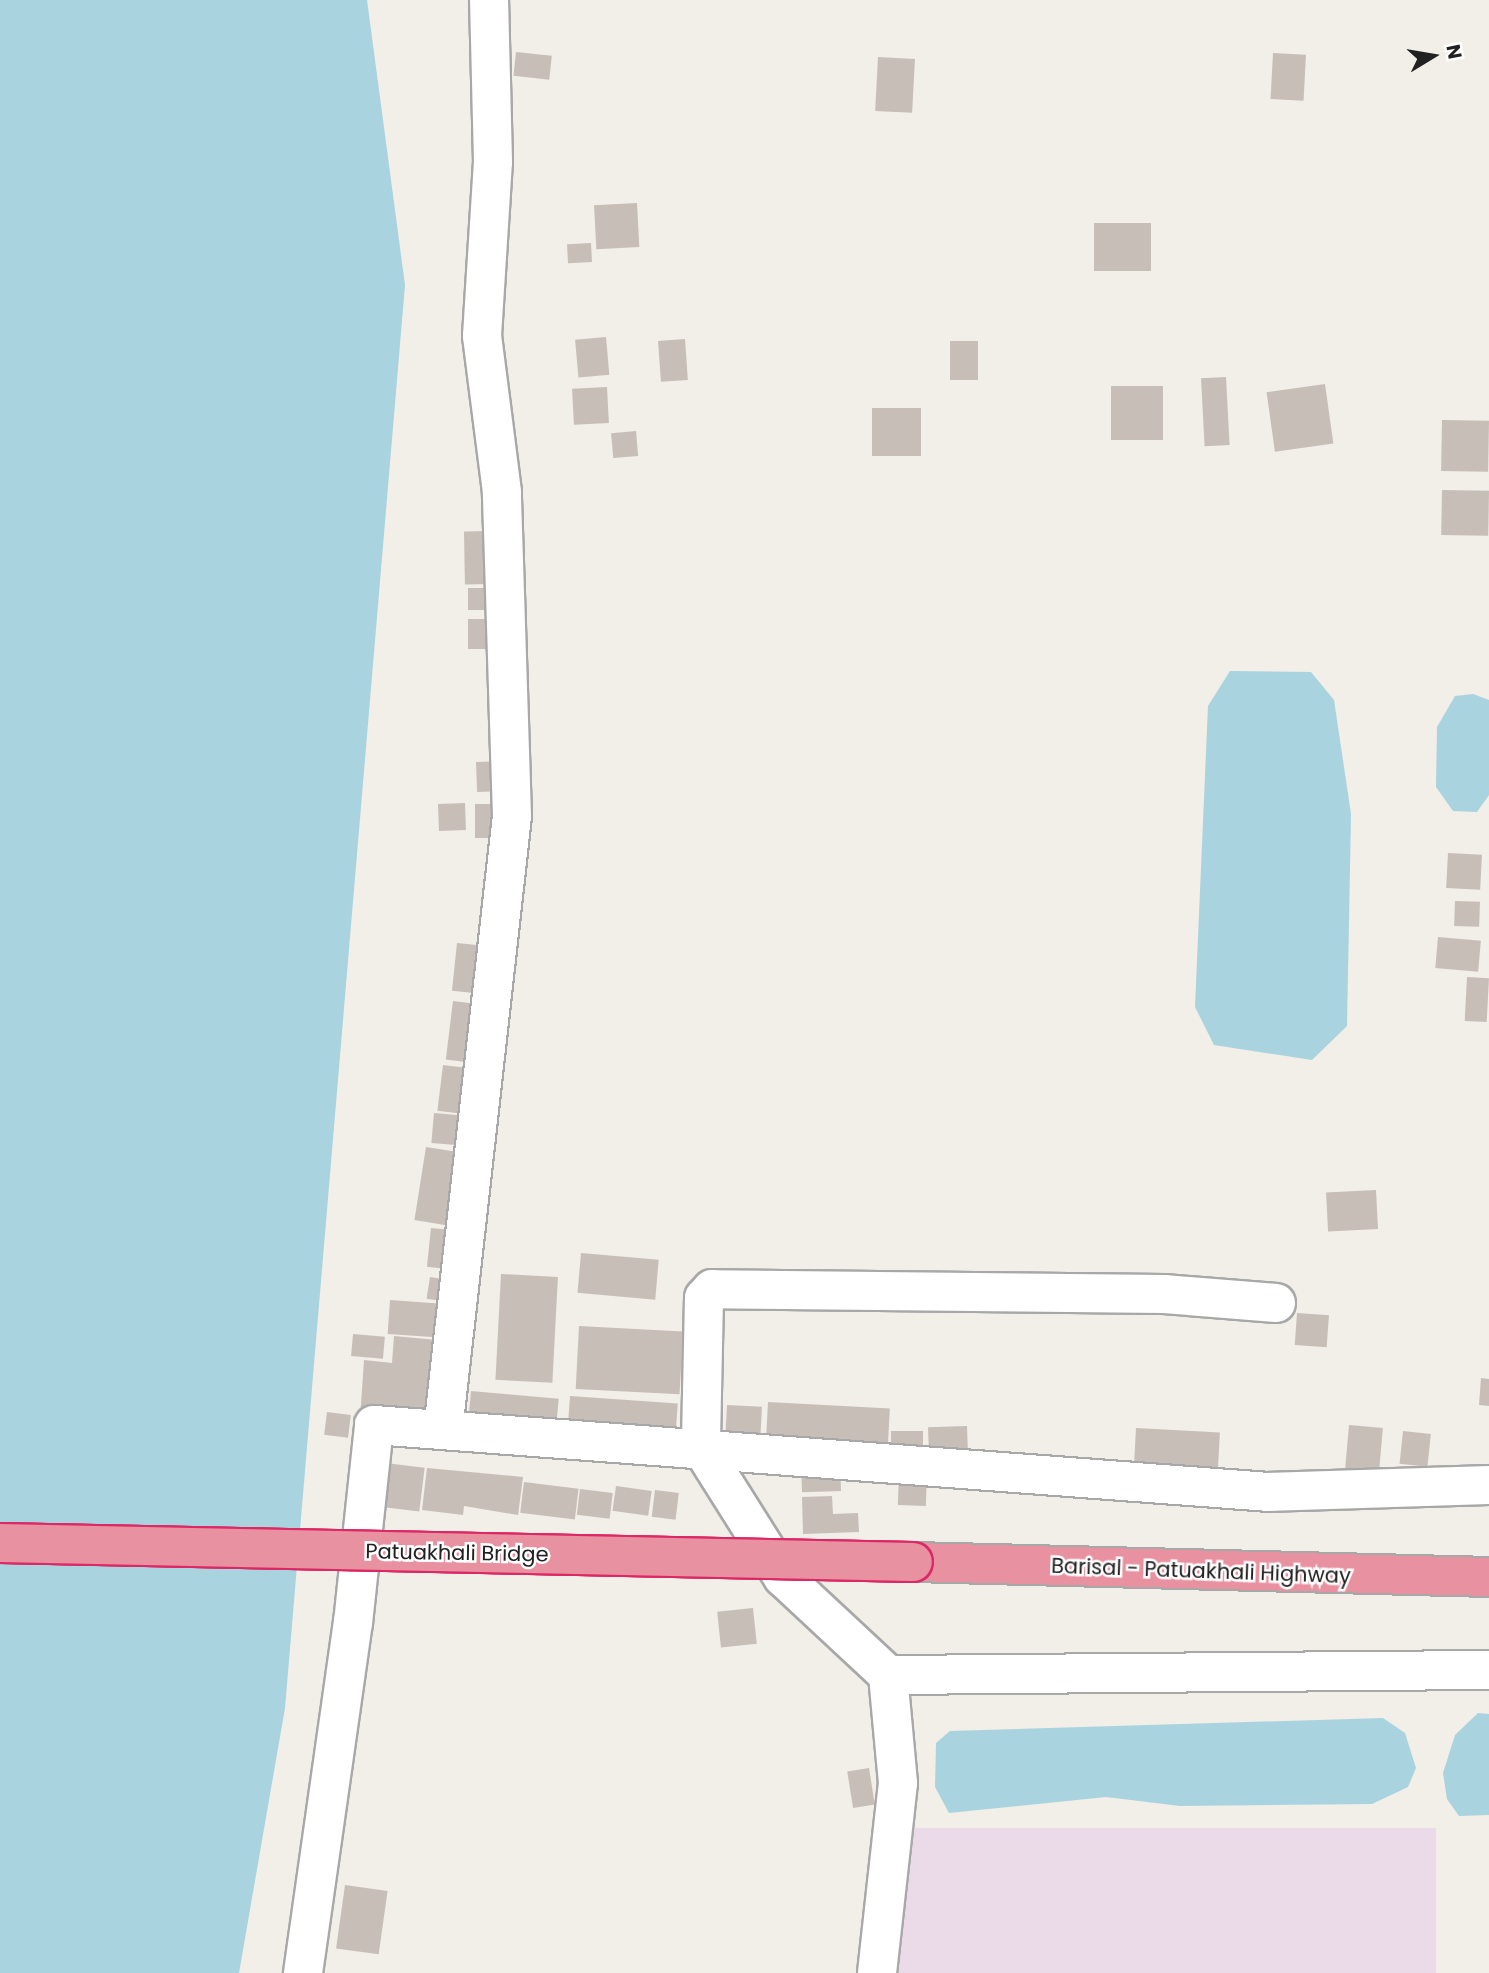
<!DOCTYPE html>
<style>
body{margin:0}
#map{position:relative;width:1489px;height:1973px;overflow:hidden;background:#f2eee8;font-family:Poppins,sans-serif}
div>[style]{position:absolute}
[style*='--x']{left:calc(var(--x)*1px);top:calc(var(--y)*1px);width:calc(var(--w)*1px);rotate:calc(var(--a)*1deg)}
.industrial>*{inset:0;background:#ebdae8;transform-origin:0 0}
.water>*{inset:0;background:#a9d3df}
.building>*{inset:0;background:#c7beb7;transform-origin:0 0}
.roads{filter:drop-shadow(2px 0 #a8a8a8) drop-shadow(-2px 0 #a8a8a8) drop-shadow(0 2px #a8a8a8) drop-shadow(0 -2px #a8a8a8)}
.minor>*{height:38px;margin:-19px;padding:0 19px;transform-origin:19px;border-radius:19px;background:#fff}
.highway>*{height:38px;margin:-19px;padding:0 19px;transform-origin:19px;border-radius:19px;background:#e891a1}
.bridges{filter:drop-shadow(2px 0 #dc2966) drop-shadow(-2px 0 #dc2966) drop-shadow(0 2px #dc2966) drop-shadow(0 -2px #dc2966)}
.highway-bridge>*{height:38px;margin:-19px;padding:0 19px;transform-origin:19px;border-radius:19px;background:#e891a1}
span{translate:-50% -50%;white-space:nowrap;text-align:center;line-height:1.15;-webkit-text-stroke:5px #fff;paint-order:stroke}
.street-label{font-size:21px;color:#212121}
.north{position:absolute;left:1398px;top:21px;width:70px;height:70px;-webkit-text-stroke:5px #fff;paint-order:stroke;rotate:79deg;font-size:19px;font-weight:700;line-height:28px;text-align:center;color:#212121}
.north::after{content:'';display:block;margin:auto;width:24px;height:32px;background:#212121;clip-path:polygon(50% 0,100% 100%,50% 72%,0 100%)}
</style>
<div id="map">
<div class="industrial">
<div style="left:872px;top:1828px;width:564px;height:145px"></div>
</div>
<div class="water">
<div style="clip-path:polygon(0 0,367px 0,405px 285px,285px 1708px,239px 1973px,0 1973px)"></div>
<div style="clip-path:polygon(1230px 671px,1311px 672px,1334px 700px,1351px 814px,1347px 1026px,1312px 1060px,1214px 1045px,1195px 1007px,1208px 706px)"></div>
<div style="clip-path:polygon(1473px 694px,1489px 700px,1489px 795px,1477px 812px,1453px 811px,1436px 787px,1437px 727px,1455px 696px)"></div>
<div style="clip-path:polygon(1478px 1713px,1489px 1714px,1489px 1815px,1459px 1816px,1447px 1799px,1443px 1773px,1455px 1735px)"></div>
<div style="clip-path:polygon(1383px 1718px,1405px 1733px,1416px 1768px,1408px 1787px,1372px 1804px,1180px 1806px,1106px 1797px,949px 1813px,935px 1787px,936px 1743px,950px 1731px)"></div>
</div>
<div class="building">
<div style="left:516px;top:52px;width:36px;height:24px;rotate:6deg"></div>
<div style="left:1273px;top:53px;width:33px;height:46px;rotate:3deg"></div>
<div style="left:878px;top:57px;width:37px;height:54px;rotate:3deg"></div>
<div style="left:637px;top:203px;width:44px;height:43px;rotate:87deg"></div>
<div style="left:1094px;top:223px;width:57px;height:48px"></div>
<div style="left:591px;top:243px;width:19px;height:24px;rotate:87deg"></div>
<div style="left:606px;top:337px;width:38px;height:31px;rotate:85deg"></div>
<div style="left:685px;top:339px;width:41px;height:27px;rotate:86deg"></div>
<div style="left:950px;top:341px;width:28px;height:39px"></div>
<div style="left:1226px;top:377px;width:68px;height:25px;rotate:87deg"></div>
<div style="left:1325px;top:384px;width:60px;height:59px;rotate:82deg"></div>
<div style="left:1111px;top:386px;width:52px;height:54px"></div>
<div style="left:607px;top:387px;width:36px;height:35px;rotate:87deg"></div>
<div style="left:872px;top:408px;width:49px;height:48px"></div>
<div style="left:1442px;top:420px;width:47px;height:51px;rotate:1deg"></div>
<div style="left:636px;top:431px;width:25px;height:25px;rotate:85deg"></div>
<div style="left:1442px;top:490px;width:47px;height:45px;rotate:1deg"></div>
<div style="left:489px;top:531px;width:53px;height:25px;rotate:89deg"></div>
<div style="left:488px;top:588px;width:22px;height:20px;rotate:90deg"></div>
<div style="left:468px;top:619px;width:24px;height:30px"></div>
<div style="left:505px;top:761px;width:30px;height:29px;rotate:88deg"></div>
<div style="left:465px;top:803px;width:27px;height:27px;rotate:88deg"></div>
<div style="left:475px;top:804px;width:23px;height:34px"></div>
<div style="left:1448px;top:853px;width:34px;height:35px;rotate:3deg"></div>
<div style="left:1455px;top:901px;width:25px;height:25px;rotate:2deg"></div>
<div style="left:1438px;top:937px;width:43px;height:31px;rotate:5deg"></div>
<div style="left:457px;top:943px;width:29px;height:48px;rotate:6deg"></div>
<div style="left:1467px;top:977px;width:22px;height:44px;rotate:3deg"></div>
<div style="left:453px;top:1001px;width:26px;height:59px;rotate:7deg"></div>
<div style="left:443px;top:1065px;width:31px;height:46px;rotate:7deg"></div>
<div style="left:434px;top:1113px;width:34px;height:30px;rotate:5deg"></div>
<div style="left:426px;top:1147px;width:37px;height:74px;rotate:9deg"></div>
<div style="left:1376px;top:1190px;width:39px;height:50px;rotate:87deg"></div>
<div style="left:431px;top:1228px;width:20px;height:39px;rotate:6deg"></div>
<div style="left:581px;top:1253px;width:78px;height:40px;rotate:5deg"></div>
<div style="left:501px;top:1274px;width:57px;height:106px;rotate:3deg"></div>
<div style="left:430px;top:1277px;width:18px;height:22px;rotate:9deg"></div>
<div style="left:390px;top:1300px;width:56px;height:34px;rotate:4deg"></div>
<div style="left:1297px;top:1313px;width:32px;height:32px;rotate:4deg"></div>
<div style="left:579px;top:1326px;width:104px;height:63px;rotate:3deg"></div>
<div style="left:353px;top:1334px;width:32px;height:22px;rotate:5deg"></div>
<div style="clip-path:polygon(394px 1336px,437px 1340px,430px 1424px,360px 1419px,364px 1360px,392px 1363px)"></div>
<div style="clip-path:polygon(1481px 1378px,1489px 1379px,1489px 1406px,1479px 1405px)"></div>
<div style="left:471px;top:1391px;width:88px;height:33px;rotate:5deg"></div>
<div style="left:570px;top:1396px;width:108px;height:34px;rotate:4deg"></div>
<div style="left:768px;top:1402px;width:122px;height:39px;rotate:3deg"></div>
<div style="left:727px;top:1405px;width:35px;height:37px;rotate:3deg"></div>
<div style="left:327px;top:1412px;width:24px;height:23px;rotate:7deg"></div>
<div style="left:1349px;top:1425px;width:34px;height:54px;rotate:5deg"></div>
<div style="left:967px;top:1426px;width:25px;height:39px;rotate:88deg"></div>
<div style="left:1136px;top:1428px;width:84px;height:41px;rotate:3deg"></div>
<div style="left:891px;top:1431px;width:32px;height:21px"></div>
<div style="left:1403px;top:1431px;width:28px;height:33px;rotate:6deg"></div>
<div style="left:377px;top:1462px;width:48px;height:44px;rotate:7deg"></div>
<div style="left:840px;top:1462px;width:29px;height:39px;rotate:88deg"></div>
<div style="clip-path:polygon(427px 1468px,523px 1477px,518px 1515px,464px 1506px,463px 1515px,422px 1510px)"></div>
<div style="left:899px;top:1472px;width:28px;height:33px;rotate:2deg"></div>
<div style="left:524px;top:1482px;width:55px;height:31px;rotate:7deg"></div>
<div style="left:616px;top:1486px;width:36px;height:25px;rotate:8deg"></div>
<div style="left:580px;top:1489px;width:33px;height:26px;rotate:7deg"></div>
<div style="left:655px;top:1490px;width:24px;height:27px;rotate:7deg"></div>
<div style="clip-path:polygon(832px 1496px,833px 1514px,858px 1513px,859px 1532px,803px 1534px,802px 1497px)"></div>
<div style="left:753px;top:1608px;width:36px;height:36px;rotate:84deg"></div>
<div style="left:869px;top:1768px;width:37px;height:22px;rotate:81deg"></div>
<div style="left:345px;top:1885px;width:43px;height:64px;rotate:8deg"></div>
</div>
<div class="roads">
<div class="minor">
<div style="--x:1276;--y:1303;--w:112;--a:-175.4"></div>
<div style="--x:1164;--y:1294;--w:452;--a:-179.4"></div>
<div style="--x:712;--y:1289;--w:12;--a:132"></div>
<div style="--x:704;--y:1298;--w:149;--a:91.2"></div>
<div style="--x:701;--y:1447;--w:154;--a:57.8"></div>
<div style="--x:783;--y:1577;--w:144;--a:43"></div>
<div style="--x:888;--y:1675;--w:601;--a:-0.48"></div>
<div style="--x:443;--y:1430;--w:618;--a:-83.59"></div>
<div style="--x:512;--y:816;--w:324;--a:-91.8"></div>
<div style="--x:502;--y:492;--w:157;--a:-97.3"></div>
<div style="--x:482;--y:336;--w:174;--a:-86.4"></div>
<div style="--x:493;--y:162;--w:162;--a:-91.4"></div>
<div style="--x:303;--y:1973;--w:354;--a:-81.9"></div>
<div style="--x:353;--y:1623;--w:199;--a:-83.9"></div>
<div style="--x:374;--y:1425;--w:898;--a:4.28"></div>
<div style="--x:1269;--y:1492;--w:220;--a:-1.8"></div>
<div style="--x:877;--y:1973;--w:191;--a:-83.7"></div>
<div style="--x:898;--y:1783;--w:108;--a:-95.3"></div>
</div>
<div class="highway">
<div style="--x:913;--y:1562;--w:576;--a:1.49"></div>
</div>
</div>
<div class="bridges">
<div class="highway-bridge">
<div style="--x:0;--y:1543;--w:913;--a:1.19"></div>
</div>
</div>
<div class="street-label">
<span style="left:457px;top:1553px;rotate:1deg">Patuakhali Bridge</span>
<span style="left:1201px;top:1571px;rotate:2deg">Barisal - Patuakhali Highway</span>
</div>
<div class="north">N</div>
</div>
